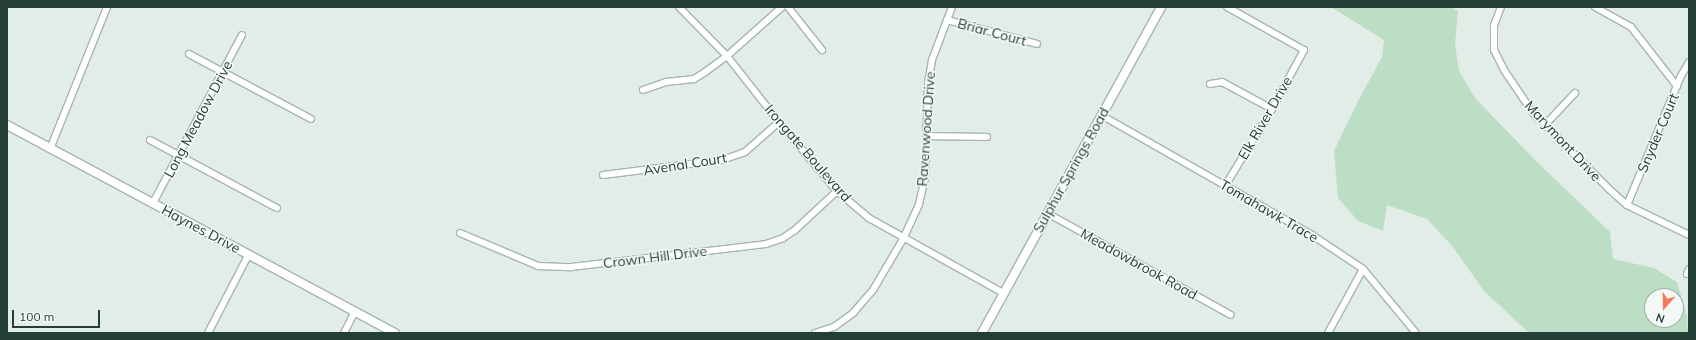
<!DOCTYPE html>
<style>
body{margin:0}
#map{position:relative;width:1696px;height:340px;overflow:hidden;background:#e3ede8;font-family:Mulish,sans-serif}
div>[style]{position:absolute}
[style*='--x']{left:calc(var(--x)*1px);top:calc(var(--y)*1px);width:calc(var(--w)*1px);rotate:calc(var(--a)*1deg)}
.green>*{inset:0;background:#bcdec4}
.roads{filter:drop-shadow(1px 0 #a6b5af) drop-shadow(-1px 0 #a6b5af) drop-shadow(0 1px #a6b5af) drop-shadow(0 -1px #a6b5af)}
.street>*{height:6px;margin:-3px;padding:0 3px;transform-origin:3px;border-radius:3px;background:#fff}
.secondary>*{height:8px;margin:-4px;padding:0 4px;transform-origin:4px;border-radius:4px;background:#fff}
span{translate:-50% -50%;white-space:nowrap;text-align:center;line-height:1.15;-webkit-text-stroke:3px #f4f9f6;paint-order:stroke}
.street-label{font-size:14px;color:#233f36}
.frame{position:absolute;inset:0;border:8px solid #233f36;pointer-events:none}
.north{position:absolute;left:1644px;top:288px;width:40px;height:40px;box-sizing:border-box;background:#f4f9f6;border:1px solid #a0afa9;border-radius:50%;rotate:200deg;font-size:11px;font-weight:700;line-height:16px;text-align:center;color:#233f36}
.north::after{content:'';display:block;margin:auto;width:14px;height:18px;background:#f27b5c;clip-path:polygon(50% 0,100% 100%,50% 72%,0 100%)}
.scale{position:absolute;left:12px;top:310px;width:88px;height:18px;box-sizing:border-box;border:2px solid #233f36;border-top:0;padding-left:5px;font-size:12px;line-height:14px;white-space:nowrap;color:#233f36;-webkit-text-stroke:3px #f4f9f6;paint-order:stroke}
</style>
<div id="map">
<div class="green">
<div style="clip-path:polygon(evenodd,1331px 7px,1451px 7px,1458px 11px,1455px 44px,1459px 71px,1475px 98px,1536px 161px,1610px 232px,1613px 259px,1654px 268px,1677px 282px,1687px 316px,1688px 333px,1529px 333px,1484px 291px,1453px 247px,1427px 219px,1387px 205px,1383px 231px,1358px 221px,1338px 198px,1334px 151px,1358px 101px,1382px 57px,1384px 40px,1331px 7px,1652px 296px,1676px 296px,1676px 320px,1652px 320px,1652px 296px)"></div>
</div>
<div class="roads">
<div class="street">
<div style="--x:679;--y:7;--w:69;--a:45.6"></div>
<div style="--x:727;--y:56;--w:84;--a:51.8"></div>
<div style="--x:779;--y:122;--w:90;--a:50"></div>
<div style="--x:837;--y:191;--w:42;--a:40.2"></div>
<div style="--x:869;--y:218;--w:154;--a:29.2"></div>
<div style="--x:788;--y:7;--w:55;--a:51.7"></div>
<div style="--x:1501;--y:7;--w:19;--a:111"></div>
<div style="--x:1494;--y:25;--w:25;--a:90"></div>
<div style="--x:1494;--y:50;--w:22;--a:63"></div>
<div style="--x:1504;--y:70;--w:52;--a:56"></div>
<div style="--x:1533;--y:113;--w:107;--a:45"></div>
<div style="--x:1609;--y:189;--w:24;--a:42"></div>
<div style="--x:1627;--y:205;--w:69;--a:25.8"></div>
<div style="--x:1595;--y:7;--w:41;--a:29.1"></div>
<div style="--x:1631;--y:27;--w:75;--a:52.1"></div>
<div style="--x:947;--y:20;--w:93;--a:14.9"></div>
<div style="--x:189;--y:54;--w:138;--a:28"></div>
<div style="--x:1210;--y:84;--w:12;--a:-9"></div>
<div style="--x:1222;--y:82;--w:57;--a:28.4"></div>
<div style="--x:643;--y:90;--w:24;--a:-19"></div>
<div style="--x:666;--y:82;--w:28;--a:-6"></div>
<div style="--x:694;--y:79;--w:13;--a:-32"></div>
<div style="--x:705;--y:72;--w:27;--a:-36"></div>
<div style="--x:727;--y:56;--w:74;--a:-41.7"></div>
<div style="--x:1101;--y:115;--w:243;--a:29.6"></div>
<div style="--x:1312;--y:235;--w:61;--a:33.7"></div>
<div style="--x:1363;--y:269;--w:83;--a:50.4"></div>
<div style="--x:1545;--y:125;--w:44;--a:-46.8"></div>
<div style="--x:926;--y:136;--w:61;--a:0.9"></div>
<div style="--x:150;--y:140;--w:144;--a:28.2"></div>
<div style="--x:50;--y:149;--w:153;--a:-68.1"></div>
<div style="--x:603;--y:175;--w:120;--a:-7.2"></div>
<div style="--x:722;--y:160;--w:24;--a:-19"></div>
<div style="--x:745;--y:152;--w:45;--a:-41.4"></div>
<div style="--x:1225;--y:186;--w:90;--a:-58.6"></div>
<div style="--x:1272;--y:109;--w:67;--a:-61.5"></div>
<div style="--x:1304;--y:50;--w:88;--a:-150.8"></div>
<div style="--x:153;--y:203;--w:190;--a:-62.1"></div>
<div style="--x:1627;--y:205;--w:140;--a:-67.3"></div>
<div style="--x:1681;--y:76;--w:16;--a:-60"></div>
<div style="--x:1047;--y:213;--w:210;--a:29"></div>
<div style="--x:460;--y:233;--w:85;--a:22.9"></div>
<div style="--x:538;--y:266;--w:33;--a:2"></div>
<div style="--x:571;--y:267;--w:196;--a:-6.7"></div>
<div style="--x:766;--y:244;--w:18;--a:-19"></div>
<div style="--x:783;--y:238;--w:14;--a:-34"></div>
<div style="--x:795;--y:230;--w:57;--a:-42.9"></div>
<div style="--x:1687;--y:274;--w:5;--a:-68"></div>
<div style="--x:208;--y:333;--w:89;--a:-62.6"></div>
<div style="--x:344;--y:333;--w:25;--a:-63"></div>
<div style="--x:815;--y:333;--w:20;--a:-18"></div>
<div style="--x:834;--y:327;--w:24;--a:-36"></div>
<div style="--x:853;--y:313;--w:30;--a:-49"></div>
<div style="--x:873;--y:290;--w:59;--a:-59.5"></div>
<div style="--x:903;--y:239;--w:38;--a:-65"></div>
<div style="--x:919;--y:204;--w:26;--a:-77"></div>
<div style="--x:925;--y:179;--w:96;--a:-88.2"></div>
<div style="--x:928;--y:83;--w:23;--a:-80"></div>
<div style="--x:932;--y:60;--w:57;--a:-69.3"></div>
<div style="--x:1328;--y:333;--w:73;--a:-61.3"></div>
</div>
<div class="secondary">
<div style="--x:7;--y:125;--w:440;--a:28.2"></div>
<div style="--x:982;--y:333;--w:372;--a:-61.2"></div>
</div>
</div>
<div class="street-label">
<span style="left:992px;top:32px;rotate:15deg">Briar Court</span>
<span style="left:1265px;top:118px;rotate:-60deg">Elk River Drive</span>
<span style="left:198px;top:119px;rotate:-62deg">Long Meadow Drive</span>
<span style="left:926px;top:129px;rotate:-86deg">Ravenwood Drive</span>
<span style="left:1658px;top:133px;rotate:-67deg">Snyder Court</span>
<span style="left:1563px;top:141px;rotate:47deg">Marymont Drive</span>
<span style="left:808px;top:153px;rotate:49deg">Irongate Boulevard</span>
<span style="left:685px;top:164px;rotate:-9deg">Avenal Court</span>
<span style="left:1071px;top:170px;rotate:-61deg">Sulphur Springs Road</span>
<span style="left:1269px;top:211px;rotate:30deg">Tomahawk Trace</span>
<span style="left:201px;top:229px;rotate:28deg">Haynes Drive</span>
<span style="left:655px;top:257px;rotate:-7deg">Crown Hill Drive</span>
<span style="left:1139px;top:264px;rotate:29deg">Meadowbrook Road</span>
</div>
<div class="frame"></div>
<div class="north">N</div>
<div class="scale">100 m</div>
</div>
